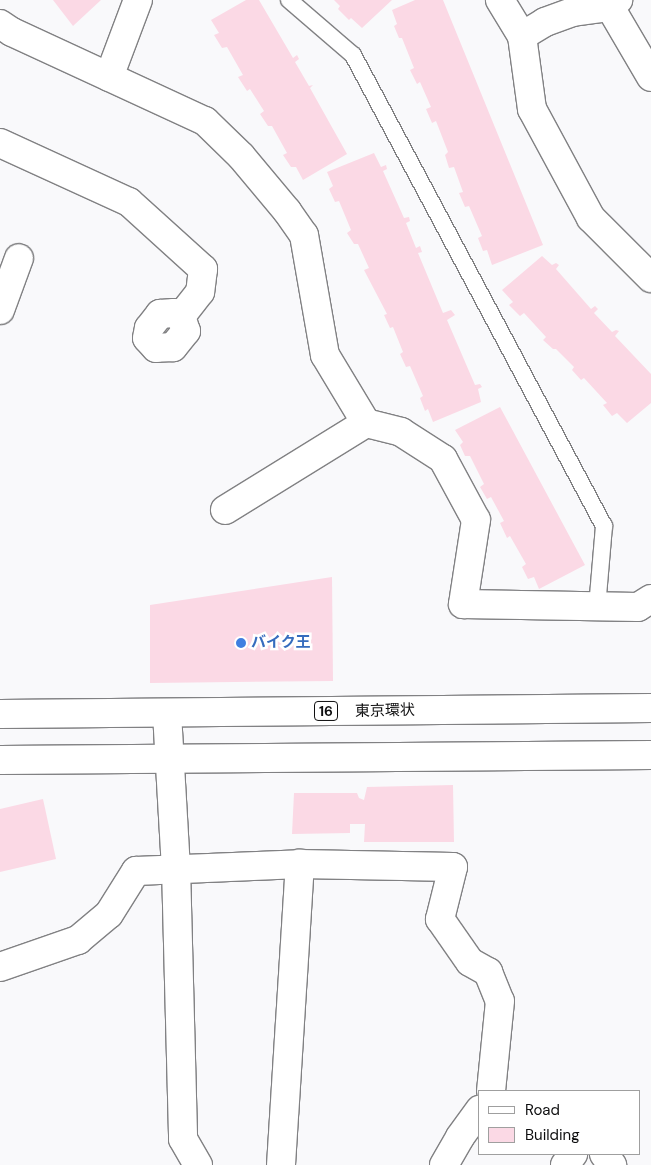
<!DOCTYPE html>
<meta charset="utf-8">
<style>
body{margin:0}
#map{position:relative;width:651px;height:1165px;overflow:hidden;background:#f9f9fb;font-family:"DM Sans","Noto Sans JP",sans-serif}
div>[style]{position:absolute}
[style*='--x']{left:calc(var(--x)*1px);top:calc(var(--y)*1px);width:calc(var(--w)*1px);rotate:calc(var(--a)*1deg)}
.building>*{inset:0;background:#fbd9e5}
.roads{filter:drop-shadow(1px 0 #818183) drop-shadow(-1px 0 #818183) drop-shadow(0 1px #818183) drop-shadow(0 -1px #818183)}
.service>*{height:16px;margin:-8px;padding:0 8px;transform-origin:8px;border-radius:8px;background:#fff}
.minor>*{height:28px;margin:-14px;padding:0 14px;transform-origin:14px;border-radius:14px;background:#fff}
.trunk>*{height:28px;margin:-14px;padding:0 14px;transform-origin:14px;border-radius:14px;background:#fff}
.dots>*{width:14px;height:14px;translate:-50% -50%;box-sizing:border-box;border:2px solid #fff;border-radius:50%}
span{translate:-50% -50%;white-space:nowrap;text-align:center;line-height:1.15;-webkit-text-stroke:5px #fff;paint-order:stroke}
.shield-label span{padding:1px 4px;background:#fff;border:1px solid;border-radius:4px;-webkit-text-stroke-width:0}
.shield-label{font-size:14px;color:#0e0e0f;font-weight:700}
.shop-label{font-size:15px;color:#366cbe;font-weight:700}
.left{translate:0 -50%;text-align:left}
.street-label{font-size:15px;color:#0e0e0f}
.legend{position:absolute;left:478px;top:1090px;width:162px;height:65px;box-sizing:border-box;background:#fff;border:1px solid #9f9f9f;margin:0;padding:6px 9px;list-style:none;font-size:15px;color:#0e0e0f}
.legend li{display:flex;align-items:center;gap:10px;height:25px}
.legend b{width:25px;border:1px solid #9f9f9f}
</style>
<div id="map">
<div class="building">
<div style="clip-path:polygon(53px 0,101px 0,73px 26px)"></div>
<div style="clip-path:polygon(246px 0,259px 0,293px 58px,297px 55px,299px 59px,295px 62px,309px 86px,313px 85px,310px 88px,347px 154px,303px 180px,296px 167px,291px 167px,283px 155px,287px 153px,272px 126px,268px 126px,260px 114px,264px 111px,250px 89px,247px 91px,238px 77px,243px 75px,227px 47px,222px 48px,214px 35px,219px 33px,211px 20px)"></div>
<div style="clip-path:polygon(334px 0,392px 0,362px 28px,351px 18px,349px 20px,338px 9px,340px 6px)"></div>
<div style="clip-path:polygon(415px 0,443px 0,543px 245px,492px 265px,487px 250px,483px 251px,478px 238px,482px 236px,469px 206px,465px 207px,459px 193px,463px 192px,454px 167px,449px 168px,445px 155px,448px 152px,436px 121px,432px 123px,426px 109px,431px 107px,420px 82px,417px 84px,410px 70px,414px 68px,402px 38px,399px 38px,394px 26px,397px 24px,392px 10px)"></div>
<div style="clip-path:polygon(374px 153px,381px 167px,386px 165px,387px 169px,383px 171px,404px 218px,409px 217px,410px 221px,406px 223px,416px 248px,420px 246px,422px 252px,418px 253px,443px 313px,451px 310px,455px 315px,447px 320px,475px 385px,480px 384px,482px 387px,478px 389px,481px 402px,433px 422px,428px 409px,425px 411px,420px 398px,423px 396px,410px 366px,406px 367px,400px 354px,403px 352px,393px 327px,390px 328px,384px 315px,387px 314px,364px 270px,369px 268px,358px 244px,354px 244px,347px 233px,351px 230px,339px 201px,335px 202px,329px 189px,333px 186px,327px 172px)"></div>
<div style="clip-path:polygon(542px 256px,552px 265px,556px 263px,559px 265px,556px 269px,591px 309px,595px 306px,598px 309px,594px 313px,612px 332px,616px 330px,619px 331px,615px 336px,651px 374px,651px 403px,627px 423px,617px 413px,612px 416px,603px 405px,607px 403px,584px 378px,581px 380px,572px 370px,574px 367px,556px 349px,553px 349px,543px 340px,546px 337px,524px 313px,520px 316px,509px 305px,513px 302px,502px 290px)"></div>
<div style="clip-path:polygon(500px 407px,585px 565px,539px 589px,534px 577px,528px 579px,522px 567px,526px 564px,510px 536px,507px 538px,500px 523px,504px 521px,491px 497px,487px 499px,480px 487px,484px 484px,470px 456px,465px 456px,460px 445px,463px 442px,455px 430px)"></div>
<div style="clip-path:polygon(332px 577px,333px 681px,150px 683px,150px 605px)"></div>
<div style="clip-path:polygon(453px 785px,454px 842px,364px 842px,365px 824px,350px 824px,350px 833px,292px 834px,294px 793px,357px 793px,359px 798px,364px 800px,367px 787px)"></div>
<div style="clip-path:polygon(43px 799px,56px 859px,0 872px,0 809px)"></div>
</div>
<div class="roads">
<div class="service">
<div style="--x:289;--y:0;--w:84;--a:40.7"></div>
<div style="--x:353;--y:55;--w:534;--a:61.95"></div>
<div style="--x:604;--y:526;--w:81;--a:94.9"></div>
</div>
<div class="minor">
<div style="--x:500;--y:0;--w:42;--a:58.6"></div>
<div style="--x:522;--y:36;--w:74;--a:82.2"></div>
<div style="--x:532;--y:109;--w:124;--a:61.6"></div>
<div style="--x:591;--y:218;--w:85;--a:45"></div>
<div style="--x:610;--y:7;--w:81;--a:59.6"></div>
<div style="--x:0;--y:24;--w:14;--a:34"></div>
<div style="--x:12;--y:32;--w:213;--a:24.8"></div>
<div style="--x:205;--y:121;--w:50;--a:44.2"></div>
<div style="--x:241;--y:156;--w:72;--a:50.1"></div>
<div style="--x:287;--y:211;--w:29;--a:55"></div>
<div style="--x:304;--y:235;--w:122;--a:80.1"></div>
<div style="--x:325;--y:355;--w:79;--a:58.9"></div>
<div style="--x:366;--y:423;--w:36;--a:14"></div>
<div style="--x:401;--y:432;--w:50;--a:32.7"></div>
<div style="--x:443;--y:459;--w:69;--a:61.6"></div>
<div style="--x:476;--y:520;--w:85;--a:98.8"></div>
<div style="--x:463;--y:604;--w:175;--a:1"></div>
<div style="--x:638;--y:607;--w:15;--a:-32"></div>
<div style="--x:522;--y:36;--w:27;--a:-31"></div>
<div style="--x:545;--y:22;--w:30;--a:-20"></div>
<div style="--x:573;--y:12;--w:37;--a:-8"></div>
<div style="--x:610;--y:7;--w:11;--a:-41"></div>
<div style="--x:109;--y:77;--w:82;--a:-69.4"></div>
<div style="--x:0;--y:143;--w:142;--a:24.6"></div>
<div style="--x:129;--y:202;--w:100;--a:42.2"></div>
<div style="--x:203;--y:269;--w:23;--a:97"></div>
<div style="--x:200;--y:292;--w:31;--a:128"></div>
<div style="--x:0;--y:310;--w:55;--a:-69.9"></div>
<div style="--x:174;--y:313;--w:8;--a:23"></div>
<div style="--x:181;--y:316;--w:16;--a:72"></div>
<div style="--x:186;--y:331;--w:21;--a:129"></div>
<div style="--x:173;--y:347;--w:17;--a:177"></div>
<div style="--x:156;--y:348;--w:13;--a:-132"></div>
<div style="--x:147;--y:338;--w:10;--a:-79"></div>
<div style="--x:149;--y:328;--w:18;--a:-52"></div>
<div style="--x:160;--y:314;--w:14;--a:-4"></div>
<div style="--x:225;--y:510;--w:166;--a:-31.7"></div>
<div style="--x:167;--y:713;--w:154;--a:86.7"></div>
<div style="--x:176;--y:867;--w:272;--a:88.5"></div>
<div style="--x:183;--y:1139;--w:30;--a:60"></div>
<div style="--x:0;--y:967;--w:83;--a:-19.1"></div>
<div style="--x:78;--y:940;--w:40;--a:-40"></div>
<div style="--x:109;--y:914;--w:51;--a:-57.9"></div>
<div style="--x:136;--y:871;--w:164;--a:-2.4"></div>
<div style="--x:300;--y:864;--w:153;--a:1.1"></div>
<div style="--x:453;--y:867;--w:54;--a:104"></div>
<div style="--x:440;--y:919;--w:52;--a:55.1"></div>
<div style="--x:470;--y:962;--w:21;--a:29"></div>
<div style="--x:488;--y:972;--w:31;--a:68"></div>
<div style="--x:500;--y:1001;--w:90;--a:95.7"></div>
<div style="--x:604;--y:1154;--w:14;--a:54"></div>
<div style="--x:281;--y:1165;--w:302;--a:-86.4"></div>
<div style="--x:444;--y:1165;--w:32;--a:-60"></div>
<div style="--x:460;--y:1137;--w:34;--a:-54"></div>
<div style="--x:565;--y:1165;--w:14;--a:-54"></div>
</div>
<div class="trunk">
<div style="--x:0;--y:714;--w:651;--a:-0.53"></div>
<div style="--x:0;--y:760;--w:651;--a:-0.44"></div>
</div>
</div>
<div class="dots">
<div style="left:241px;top:643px;background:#3f7fe0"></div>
</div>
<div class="shield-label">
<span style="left:326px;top:711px">16</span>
</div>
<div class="shop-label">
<span class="left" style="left:251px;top:643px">バイク王</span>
</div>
<div class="street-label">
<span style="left:385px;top:711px;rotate:-1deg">東京環状</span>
</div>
<ul class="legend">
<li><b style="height:6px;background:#fff"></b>Road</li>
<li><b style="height:14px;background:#fbd9e5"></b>Building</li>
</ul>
</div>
